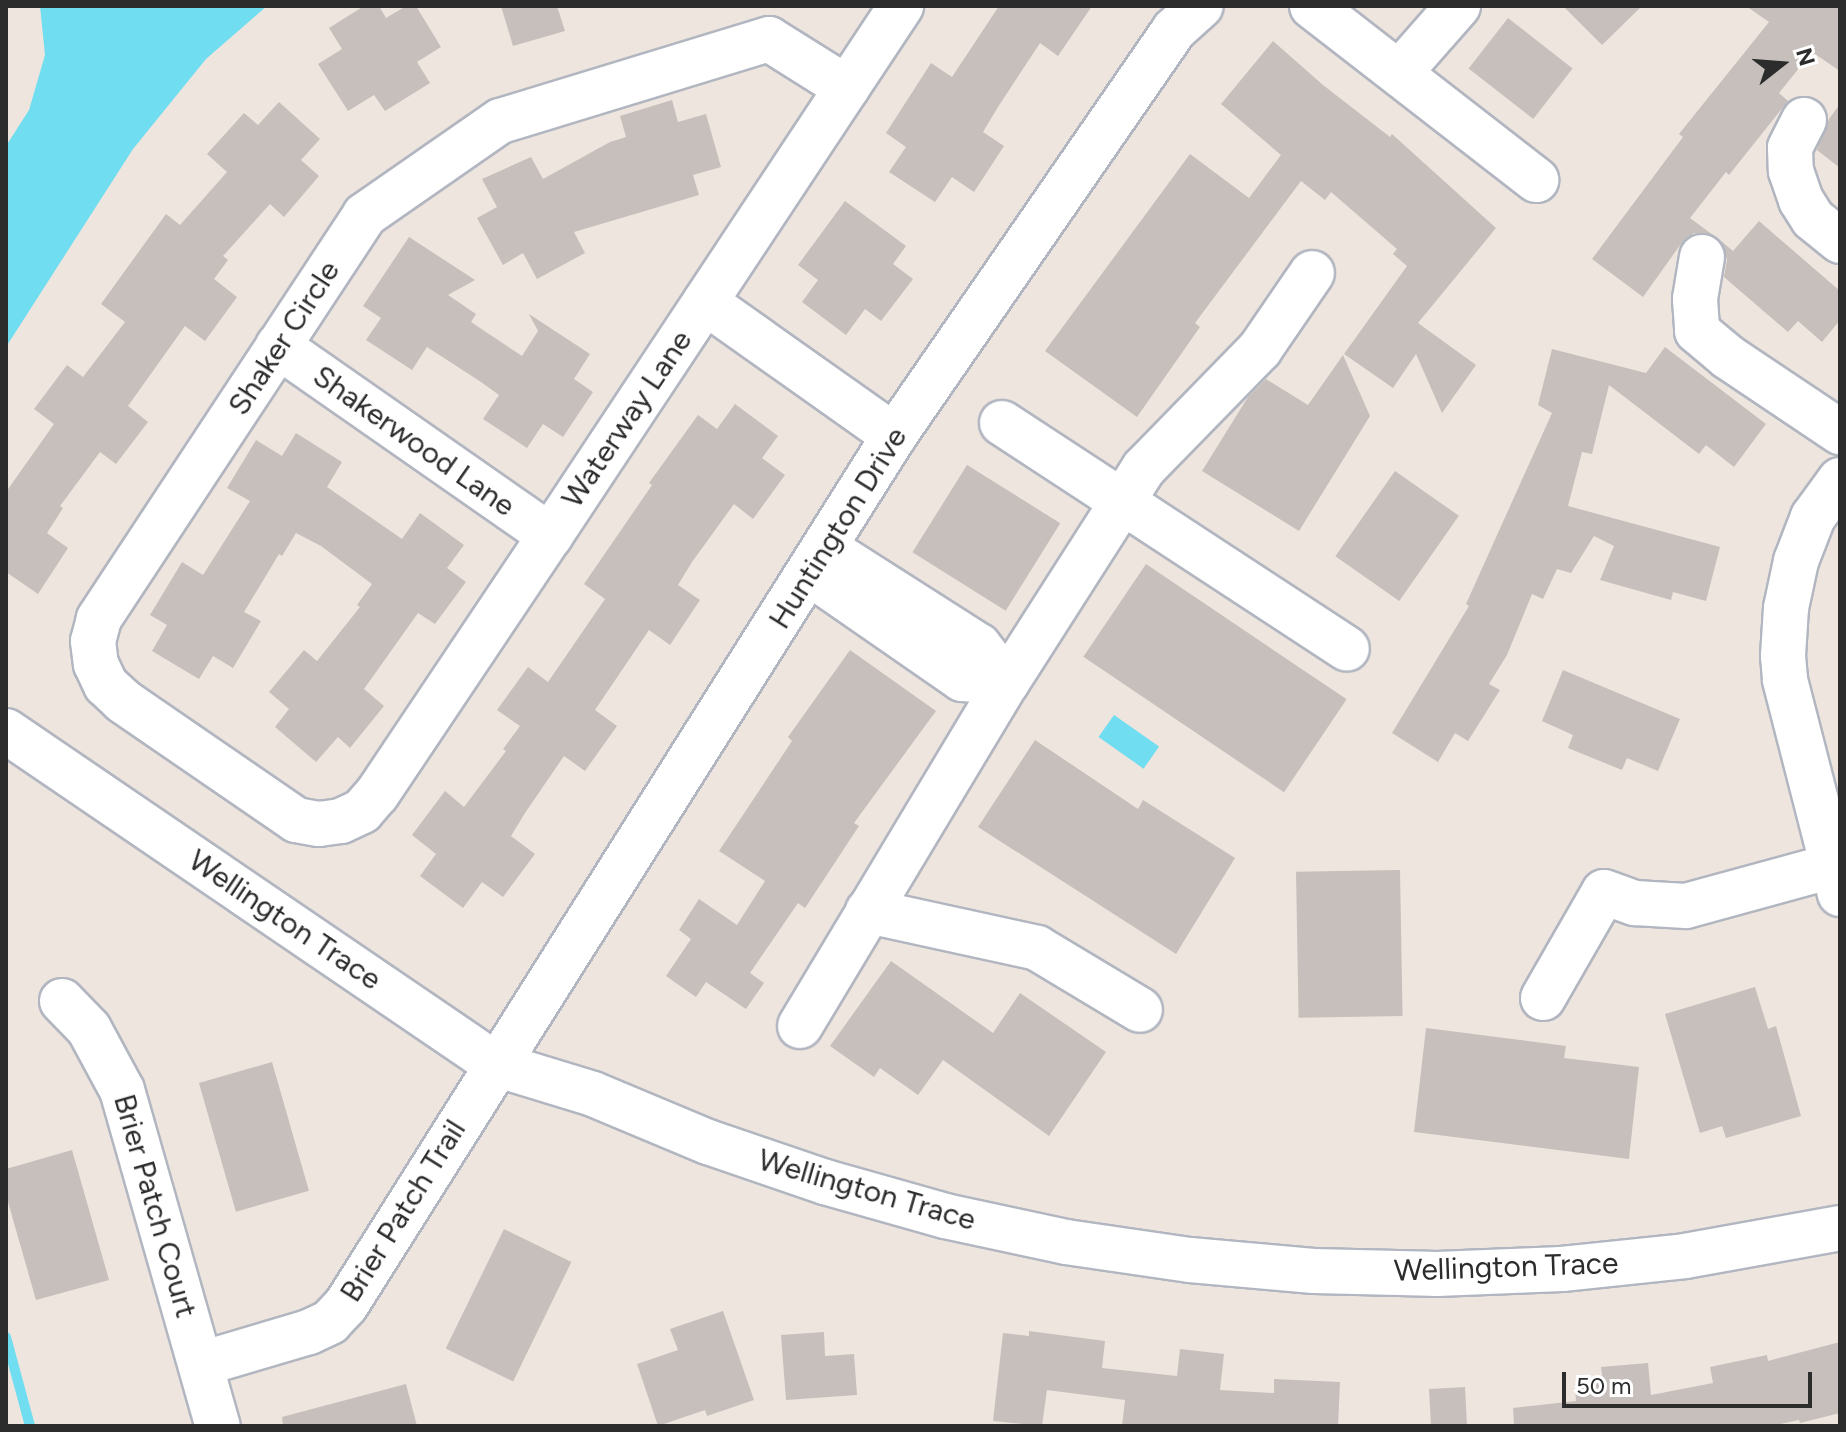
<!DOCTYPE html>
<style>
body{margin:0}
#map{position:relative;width:1846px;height:1432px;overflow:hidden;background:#eee5de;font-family:Figtree,sans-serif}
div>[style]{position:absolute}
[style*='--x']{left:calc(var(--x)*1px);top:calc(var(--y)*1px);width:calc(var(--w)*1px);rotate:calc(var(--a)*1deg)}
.water>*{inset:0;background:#70ddf1;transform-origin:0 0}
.stream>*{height:10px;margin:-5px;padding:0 5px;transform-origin:5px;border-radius:5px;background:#70ddf1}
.building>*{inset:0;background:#c6bfbb;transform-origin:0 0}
.roads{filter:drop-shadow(2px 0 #b2b6c0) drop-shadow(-2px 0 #b2b6c0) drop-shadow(0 2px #b2b6c0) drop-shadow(0 -2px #b2b6c0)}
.minor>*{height:44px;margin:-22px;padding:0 22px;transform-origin:22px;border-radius:22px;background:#fff}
span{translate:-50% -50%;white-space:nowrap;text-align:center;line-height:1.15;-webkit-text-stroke:6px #fff;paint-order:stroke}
.street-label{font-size:30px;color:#2c2c2c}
.frame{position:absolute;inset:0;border:8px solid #2c2c2c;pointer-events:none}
.north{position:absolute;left:1742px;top:24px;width:80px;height:80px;-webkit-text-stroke:6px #fff;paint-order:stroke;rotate:73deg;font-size:22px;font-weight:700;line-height:32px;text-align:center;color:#2c2c2c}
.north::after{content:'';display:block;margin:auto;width:28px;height:36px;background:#2c2c2c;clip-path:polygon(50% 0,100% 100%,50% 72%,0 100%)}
.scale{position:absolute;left:1562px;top:1372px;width:250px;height:36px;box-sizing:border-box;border:4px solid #2c2c2c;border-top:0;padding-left:10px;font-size:24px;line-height:28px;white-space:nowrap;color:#2c2c2c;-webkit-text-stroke:6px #fff;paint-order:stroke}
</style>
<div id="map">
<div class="water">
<div style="clip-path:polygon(40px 6px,267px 6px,206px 59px,133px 149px,6px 347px,6px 146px,29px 110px,45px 55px)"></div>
<div style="left:1114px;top:715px;width:55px;height:27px;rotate:35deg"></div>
</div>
<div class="stream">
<div style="--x:6;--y:1337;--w:92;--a:74.9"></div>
</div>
<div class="building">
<div style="clip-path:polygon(364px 6px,379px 6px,386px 18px,406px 6px,416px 6px,441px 47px,417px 62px,430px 83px,385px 111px,374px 95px,348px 111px,318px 64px,342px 49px,329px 28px)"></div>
<div style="clip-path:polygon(501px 6px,557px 6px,565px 31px,513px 46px)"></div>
<div style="clip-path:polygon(999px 6px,1092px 6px,1058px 56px,1040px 43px,998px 107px,983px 132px,1004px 146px,974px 192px,952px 177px,935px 202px,889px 172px,906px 147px,886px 133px,931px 63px,952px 77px)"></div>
<div style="clip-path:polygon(1563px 6px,1642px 6px,1602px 45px)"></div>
<div style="clip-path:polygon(1746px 6px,1840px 6px,1840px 71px,1812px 52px,1779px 93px,1788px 101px,1729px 175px,1726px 172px,1690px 218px,1713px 235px,1694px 233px,1683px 241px,1643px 297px,1592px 259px,1683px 137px,1679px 134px,1769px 22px)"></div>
<div style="left:1508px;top:18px;width:82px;height:64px;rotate:38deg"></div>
<div style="clip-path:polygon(1273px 41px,1323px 85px,1390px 137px,1392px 134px,1496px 228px,1418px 323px,1476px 365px,1442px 413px,1416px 354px,1393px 388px,1344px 354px,1407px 266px,1393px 254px,1397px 249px,1331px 192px,1325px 200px,1301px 181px,1195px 323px,1200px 327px,1137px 417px,1045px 351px,1190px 154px,1249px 198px,1281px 155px,1221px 104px)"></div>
<div style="clip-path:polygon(672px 100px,678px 122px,706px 114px,721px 167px,693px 175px,699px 195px,574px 232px,585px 253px,537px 279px,523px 253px,503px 265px,477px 218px,497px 207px,482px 179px,531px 157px,543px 179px,610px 142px,626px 137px,620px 116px)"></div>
<div style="clip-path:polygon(279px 102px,320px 139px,301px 160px,319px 176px,284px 217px,270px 204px,223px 256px,228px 260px,214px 279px,237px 297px,205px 341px,185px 326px,128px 406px,148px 422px,116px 464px,100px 452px,60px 506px,63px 508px,47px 533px,68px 548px,38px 594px,6px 572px,6px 492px,54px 424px,34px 409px,67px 365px,83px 377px,125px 322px,101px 304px,166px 214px,180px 225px,227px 172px,207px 154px,244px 113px,258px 125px)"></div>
<div style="clip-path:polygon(1840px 104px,1840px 168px,1817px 150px,1829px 119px)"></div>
<div style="clip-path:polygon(845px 201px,906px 246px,893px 264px,913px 279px,881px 321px,865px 309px,846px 335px,802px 302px,818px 280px,798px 265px)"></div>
<div style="clip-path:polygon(1759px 221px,1840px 291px,1840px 320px,1822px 342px,1798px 321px,1788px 332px,1724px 277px,1727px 260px,1721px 241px,1733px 251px)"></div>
<div style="clip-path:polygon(409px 237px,475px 280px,448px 295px,476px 314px,471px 322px,522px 356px,538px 331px,529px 314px,590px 354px,574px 379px,593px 392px,563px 437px,543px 424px,527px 448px,483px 419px,499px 395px,481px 382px,427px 347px,412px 370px,366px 340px,381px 318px,363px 306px)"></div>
<div style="clip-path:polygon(1665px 347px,1766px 424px,1734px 467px,1706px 445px,1699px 454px,1609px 385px,1592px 454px,1582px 452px,1568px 506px,1720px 547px,1706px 601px,1673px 592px,1671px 600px,1600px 580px,1614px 546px,1594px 536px,1571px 573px,1557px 569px,1543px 599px,1532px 594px,1507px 655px,1489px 684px,1500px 690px,1468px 741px,1455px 733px,1438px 762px,1392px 733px,1469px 606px,1466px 604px,1552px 413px,1538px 405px,1552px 349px,1646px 373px)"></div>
<div style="clip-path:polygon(1343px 355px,1370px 416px,1299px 531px,1202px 471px,1248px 397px,1266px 379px,1308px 405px)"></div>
<div style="clip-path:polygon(735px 404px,778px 436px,762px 458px,785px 475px,753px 519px,734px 504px,692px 562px,678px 585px,700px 600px,670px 645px,649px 630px,595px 710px,617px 726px,585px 771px,564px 756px,525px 813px,511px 836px,535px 854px,503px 897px,482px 882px,463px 908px,420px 876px,436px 854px,412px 835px,445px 791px,464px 807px,506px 751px,503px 749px,520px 726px,497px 710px,528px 667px,548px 682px,605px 599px,584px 584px,652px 485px,649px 483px,698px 415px,717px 429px)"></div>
<div style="clip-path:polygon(296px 433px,342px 462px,327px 487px,402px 539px,420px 513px,464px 545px,447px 568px,466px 582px,435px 624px,418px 613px,364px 689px,384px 706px,350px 748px,338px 737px,316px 762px,275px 727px,289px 709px,269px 692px,304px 650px,317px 661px,360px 607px,357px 605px,372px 584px,321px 546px,296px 533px,282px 556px,279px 554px,244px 612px,261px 621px,233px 668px,213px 656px,199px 679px,152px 651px,167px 625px,150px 615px,182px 562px,203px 575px,250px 501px,227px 488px,256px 440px,282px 456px)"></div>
<div style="left:967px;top:465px;width:110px;height:103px;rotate:32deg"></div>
<div style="left:1395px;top:471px;width:78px;height:104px;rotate:35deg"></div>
<div style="left:1146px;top:564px;width:242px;height:112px;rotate:34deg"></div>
<div style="clip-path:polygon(850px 650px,936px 711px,854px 823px,859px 826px,805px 908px,798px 903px,750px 973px,764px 983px,746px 1009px,706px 982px,696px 997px,666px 976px,691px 939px,679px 930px,699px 899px,737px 925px,765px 881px,719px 851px,792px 741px,788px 737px)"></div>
<div style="clip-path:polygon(1563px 670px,1680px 719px,1658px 771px,1627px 758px,1622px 770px,1568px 748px,1573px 735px,1542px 721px)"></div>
<div style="clip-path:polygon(1035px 740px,1138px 809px,1143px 800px,1235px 858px,1176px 954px,978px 827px)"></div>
<div style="left:1400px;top:870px;width:146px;height:104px;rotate:89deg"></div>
<div style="clip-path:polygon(891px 961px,993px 1033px,1020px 993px,1106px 1052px,1049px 1136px,943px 1060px,918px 1095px,880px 1068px,874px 1077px,830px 1046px)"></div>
<div style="clip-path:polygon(1755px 987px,1768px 1029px,1776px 1026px,1801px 1116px,1726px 1138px,1722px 1126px,1700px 1133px,1665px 1014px)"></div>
<div style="clip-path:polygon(1426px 1028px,1566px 1046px,1564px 1058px,1639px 1067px,1629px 1159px,1414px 1132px)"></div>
<div style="left:272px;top:1062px;width:134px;height:76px;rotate:74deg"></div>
<div style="clip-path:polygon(72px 1150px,109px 1280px,36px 1300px,6px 1195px,6px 1169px)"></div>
<div style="left:504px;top:1229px;width:75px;height:133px;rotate:26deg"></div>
<div style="clip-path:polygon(723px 1311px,754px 1400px,707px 1416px,705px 1410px,658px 1426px,637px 1364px,678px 1350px,670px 1329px)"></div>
<div style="clip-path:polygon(1029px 1331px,1105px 1341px,1102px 1368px,1177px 1376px,1180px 1349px,1224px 1354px,1220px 1390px,1274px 1393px,1274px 1379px,1340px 1382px,1338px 1426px,1122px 1426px,1125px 1400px,1047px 1390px,1042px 1426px,993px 1421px,1003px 1333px,1029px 1336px)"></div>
<div style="clip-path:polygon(824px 1332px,825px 1356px,854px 1354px,857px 1395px,786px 1400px,781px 1335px)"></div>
<div style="clip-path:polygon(1840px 1342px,1840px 1413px,1800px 1423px,1799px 1420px,1771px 1426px,1514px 1426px,1513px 1408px,1576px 1401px,1575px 1384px,1603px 1381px,1601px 1367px,1648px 1363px,1651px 1395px,1713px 1383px,1710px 1367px,1767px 1355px,1768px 1361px)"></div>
<div style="clip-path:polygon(406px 1384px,417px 1426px,283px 1426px,282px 1417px)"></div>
<div style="left:1465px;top:1387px;width:39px;height:36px;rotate:87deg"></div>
</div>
<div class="roads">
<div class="minor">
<div style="--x:1312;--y:6;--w:284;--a:37.8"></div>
<div style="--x:1400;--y:72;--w:88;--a:-48.7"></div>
<div style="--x:847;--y:88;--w:92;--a:-147.9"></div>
<div style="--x:769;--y:39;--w:281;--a:163"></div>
<div style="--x:500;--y:121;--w:165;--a:145.2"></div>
<div style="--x:365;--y:215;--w:484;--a:123.4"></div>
<div style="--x:99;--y:619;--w:23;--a:105"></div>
<div style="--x:93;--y:641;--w:23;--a:83"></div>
<div style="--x:96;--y:664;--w:23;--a:65"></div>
<div style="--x:106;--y:685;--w:23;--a:43"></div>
<div style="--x:123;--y:701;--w:210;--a:34.5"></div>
<div style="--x:296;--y:820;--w:23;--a:10"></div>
<div style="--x:319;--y:824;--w:22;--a:-8"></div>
<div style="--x:341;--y:821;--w:23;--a:-25"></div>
<div style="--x:362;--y:811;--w:23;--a:-49"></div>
<div style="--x:377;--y:794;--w:311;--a:-56.2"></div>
<div style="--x:550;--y:536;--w:636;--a:-56.48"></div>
<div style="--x:1804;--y:120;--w:31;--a:117"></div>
<div style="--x:1790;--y:148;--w:23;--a:88"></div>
<div style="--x:1791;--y:171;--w:31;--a:71"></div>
<div style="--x:1801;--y:200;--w:22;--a:58"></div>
<div style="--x:1813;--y:219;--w:35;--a:39"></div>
<div style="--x:1702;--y:257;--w:43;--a:99.5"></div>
<div style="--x:1695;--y:299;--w:32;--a:86"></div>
<div style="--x:1697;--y:331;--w:40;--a:40"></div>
<div style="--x:1728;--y:357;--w:135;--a:33.8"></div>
<div style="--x:705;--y:302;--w:232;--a:35.3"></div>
<div style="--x:278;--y:346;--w:332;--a:34.9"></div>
<div style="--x:1002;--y:423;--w:412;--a:33.2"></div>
<div style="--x:1840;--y:480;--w:46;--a:126.1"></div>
<div style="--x:1813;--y:517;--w:47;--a:111.1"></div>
<div style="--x:1796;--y:561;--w:48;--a:102"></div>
<div style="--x:1786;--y:608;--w:48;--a:93.6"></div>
<div style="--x:1783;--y:656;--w:24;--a:85"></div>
<div style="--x:1785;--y:680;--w:221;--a:75.6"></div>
<div style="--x:809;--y:573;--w:186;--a:34.7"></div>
<div style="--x:962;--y:679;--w:45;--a:3.8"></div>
<div style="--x:1007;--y:682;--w:46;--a:-127.9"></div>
<div style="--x:979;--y:646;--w:183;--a:-147.5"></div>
<div style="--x:6;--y:731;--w:592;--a:34.25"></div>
<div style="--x:495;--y:1064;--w:102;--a:17"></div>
<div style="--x:593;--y:1094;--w:125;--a:22.7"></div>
<div style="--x:708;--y:1142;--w:124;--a:18.9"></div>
<div style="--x:825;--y:1182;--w:125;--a:15.8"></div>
<div style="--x:945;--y:1216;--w:124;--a:12.1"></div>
<div style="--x:1066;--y:1242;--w:125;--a:8.3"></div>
<div style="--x:1190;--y:1260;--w:124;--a:5.1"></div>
<div style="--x:1314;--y:1271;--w:123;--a:1.4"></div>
<div style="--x:1437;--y:1274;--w:125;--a:-2.3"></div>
<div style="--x:1562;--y:1269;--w:124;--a:-6"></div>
<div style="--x:1685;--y:1256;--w:158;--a:-10.2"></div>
<div style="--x:868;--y:911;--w:173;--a:12.3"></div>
<div style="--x:1037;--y:948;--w:120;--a:31"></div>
<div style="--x:1543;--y:998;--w:122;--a:-60.1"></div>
<div style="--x:1604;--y:892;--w:33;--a:20"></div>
<div style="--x:1635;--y:903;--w:51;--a:3.4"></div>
<div style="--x:1686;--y:906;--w:160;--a:-15.3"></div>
<div style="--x:62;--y:1001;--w:39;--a:46"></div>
<div style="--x:89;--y:1029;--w:69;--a:61.6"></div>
<div style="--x:122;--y:1090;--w:349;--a:74.1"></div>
<div style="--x:800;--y:1026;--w:401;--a:-59"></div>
<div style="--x:1007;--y:682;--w:254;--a:-57.4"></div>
<div style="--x:1144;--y:468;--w:166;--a:-45.7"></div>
<div style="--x:1260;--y:349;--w:92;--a:-55.6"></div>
<div style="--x:201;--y:1364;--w:113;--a:-16.5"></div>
<div style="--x:309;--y:1332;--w:23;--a:-25"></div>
<div style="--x:330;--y:1322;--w:23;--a:-47"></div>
<div style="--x:346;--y:1305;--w:1027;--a:-57.76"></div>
<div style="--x:894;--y:436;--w:493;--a:-55.4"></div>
<div style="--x:1174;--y:30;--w:36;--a:-42"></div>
</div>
</div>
<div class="street-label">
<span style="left:284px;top:338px;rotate:-57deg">Shaker Circle</span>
<span style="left:627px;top:419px;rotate:-56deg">Waterway Lane</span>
<span style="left:414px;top:441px;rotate:35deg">Shakerwood Lane</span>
<span style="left:838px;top:528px;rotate:-58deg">Huntington Drive</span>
<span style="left:285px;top:920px;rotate:34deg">Wellington Trace</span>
<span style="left:867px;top:1190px;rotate:16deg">Wellington Trace</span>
<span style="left:155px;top:1206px;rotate:74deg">Brier Patch Court</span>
<span style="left:403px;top:1211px;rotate:-58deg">Brier Patch Trail</span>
<span style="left:1506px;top:1267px;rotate:-2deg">Wellington Trace</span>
</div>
<div class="frame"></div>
<div class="north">N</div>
<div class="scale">50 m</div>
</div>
